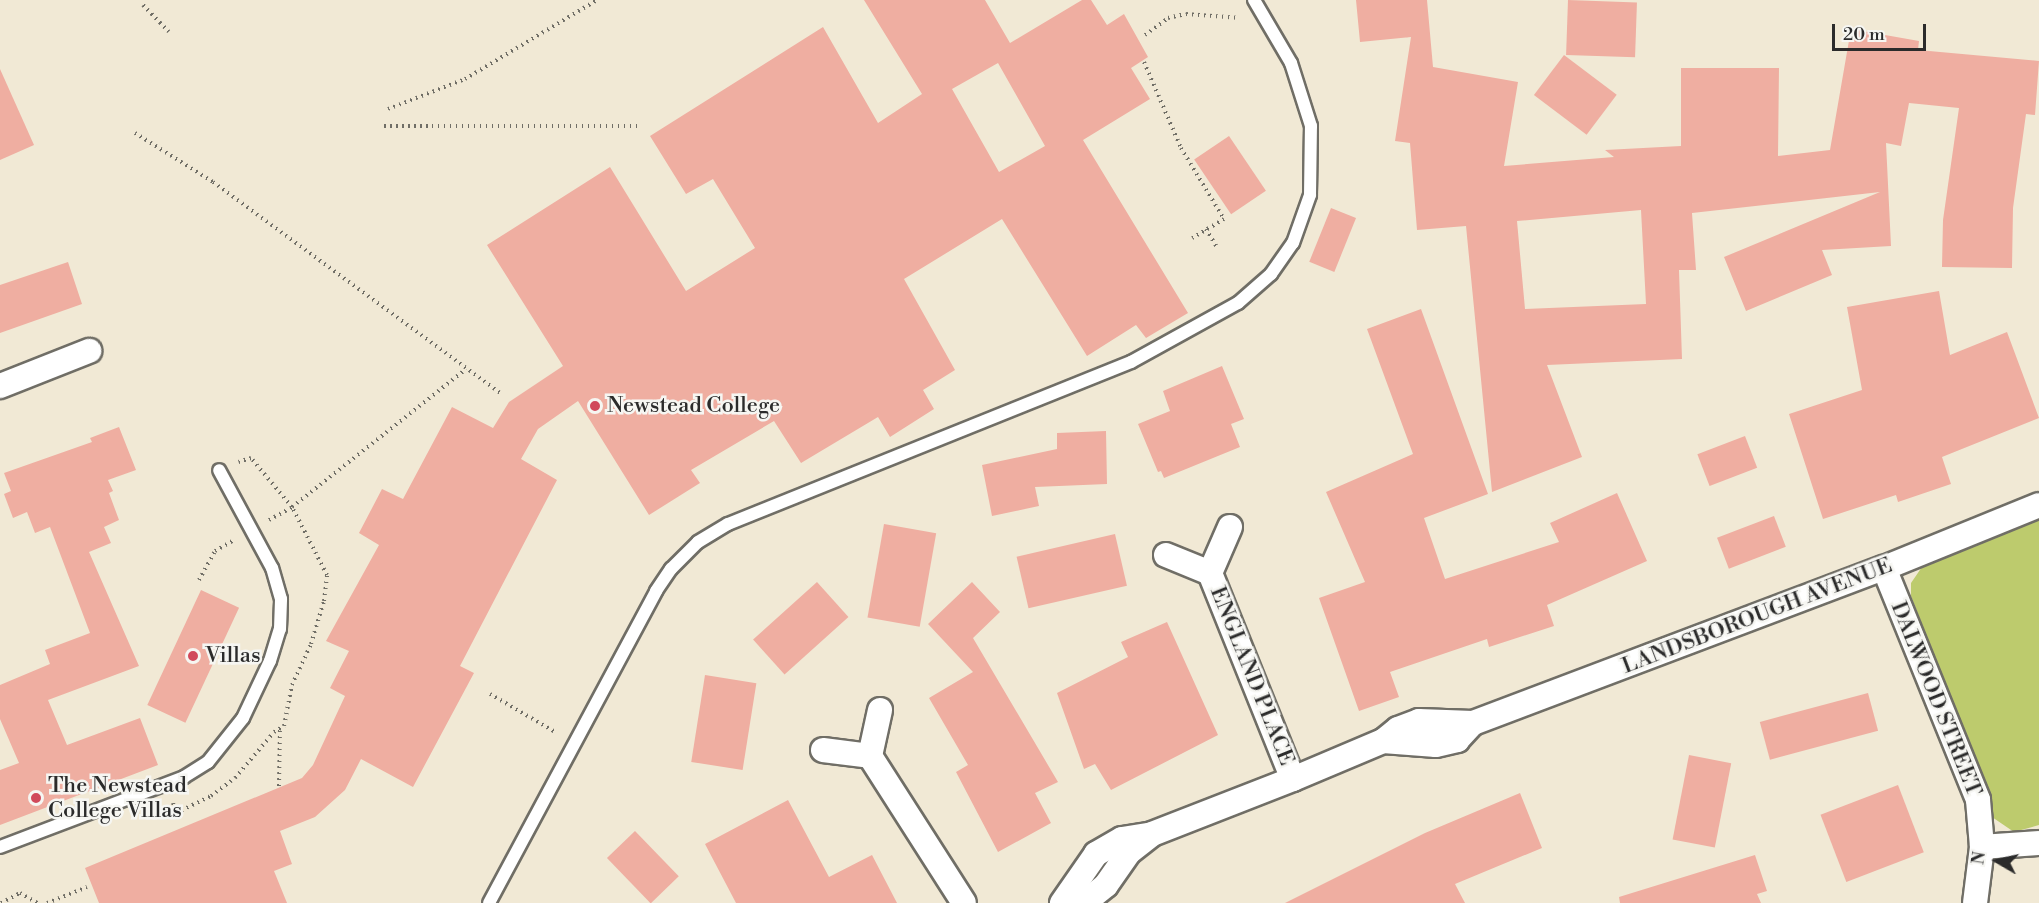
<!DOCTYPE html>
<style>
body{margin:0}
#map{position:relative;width:2039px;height:903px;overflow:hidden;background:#f1e9d5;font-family:"Libre Bodoni",serif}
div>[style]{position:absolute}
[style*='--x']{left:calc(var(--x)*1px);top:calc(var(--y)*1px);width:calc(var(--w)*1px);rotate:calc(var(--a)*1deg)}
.green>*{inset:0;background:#bdcb6d}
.building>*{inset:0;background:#efaea1;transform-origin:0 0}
.path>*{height:4px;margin-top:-2px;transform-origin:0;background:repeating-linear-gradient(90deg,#706e66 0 1.5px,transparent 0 6px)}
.roads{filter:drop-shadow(2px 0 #706e66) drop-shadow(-2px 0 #706e66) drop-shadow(0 2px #706e66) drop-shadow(0 -2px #706e66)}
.lane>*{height:12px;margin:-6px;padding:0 6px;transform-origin:6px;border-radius:6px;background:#fff}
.street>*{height:24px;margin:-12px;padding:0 12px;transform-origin:12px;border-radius:12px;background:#fff}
.dots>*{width:16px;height:16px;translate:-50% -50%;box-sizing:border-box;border:3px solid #f6f6f2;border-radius:50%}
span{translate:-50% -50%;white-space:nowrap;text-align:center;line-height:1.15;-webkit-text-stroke:5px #f6f6f2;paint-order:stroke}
.poi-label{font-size:22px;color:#2b2b2b}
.left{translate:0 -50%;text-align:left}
.street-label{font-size:22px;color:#2b2b2b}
.north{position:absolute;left:1967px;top:831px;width:60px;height:60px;-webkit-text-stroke:4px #f6f6f2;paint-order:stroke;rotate:279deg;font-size:16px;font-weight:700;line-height:24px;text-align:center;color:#2b2b2b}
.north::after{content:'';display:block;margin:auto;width:21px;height:27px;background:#2b2b2b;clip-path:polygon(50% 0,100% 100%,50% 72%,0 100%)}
.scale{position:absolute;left:1832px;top:24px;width:94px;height:27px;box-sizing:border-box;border:3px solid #2b2b2b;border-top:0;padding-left:8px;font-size:18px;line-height:21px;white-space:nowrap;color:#2b2b2b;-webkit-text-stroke:4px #f6f6f2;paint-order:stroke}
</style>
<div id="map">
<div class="green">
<div style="clip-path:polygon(2039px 519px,2039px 825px,2014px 832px,1992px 817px,1985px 786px,1911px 596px,1911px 583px,1924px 564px)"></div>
</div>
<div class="building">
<div style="clip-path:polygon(evenodd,864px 0,985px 0,1010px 43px,1082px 0,1091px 0,1107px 25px,1124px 14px,1148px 57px,1131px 68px,1150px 99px,1083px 140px,1188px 313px,1146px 338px,1136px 325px,1087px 356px,1002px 219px,904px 279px,955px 370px,923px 390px,934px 409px,890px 437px,878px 417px,801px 463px,774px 421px,691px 470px,700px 483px,649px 515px,578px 401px,538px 429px,521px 459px,557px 480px,460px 666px,474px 673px,413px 787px,361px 759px,345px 790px,315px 817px,280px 831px,292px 864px,274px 871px,287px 903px,99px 903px,85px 868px,302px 778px,313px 765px,345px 696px,330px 688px,349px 651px,326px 641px,379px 545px,359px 533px,382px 489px,403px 499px,452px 407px,493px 428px,509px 402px,563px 366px,487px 245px,610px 167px,686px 291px,755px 248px,713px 179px,686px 194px,650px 136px,823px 27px,878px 123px,922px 94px,864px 0,998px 63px,1045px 146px,999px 172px,952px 89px,998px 63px)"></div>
<div style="clip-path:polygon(evenodd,1356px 0,1427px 0,1433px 67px,1518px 82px,1504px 166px,1614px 157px,1605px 150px,1681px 146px,1681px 68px,1779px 68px,1778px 156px,1830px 150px,1851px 29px,1919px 41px,1918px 50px,2039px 61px,2035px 115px,2026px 114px,2013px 208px,2012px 268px,1942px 267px,1943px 220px,1959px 108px,1909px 103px,1901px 146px,1886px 143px,1891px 246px,1822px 250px,1832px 275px,1746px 311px,1724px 257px,1880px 192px,1692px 213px,1696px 270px,1679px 270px,1682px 359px,1547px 365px,1582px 457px,1492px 492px,1466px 226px,1417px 230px,1410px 143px,1395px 141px,1411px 37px,1360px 42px,1356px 0,1641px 210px,1646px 304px,1525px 309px,1517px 221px,1641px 210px)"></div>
<div style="left:1568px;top:0;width:69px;height:55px;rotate:2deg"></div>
<div style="left:1564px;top:55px;width:66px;height:50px;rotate:37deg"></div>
<div style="clip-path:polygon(0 69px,34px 145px,0 160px)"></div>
<div style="left:1229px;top:136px;width:66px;height:42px;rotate:56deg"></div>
<div style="left:1331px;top:208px;width:27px;height:58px;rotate:22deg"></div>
<div style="clip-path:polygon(68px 262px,82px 304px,0 333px,0 285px)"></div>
<div style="clip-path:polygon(1939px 291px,1950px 355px,2007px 332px,2039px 418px,1942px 457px,1951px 484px,1898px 502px,1896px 495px,1823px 519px,1789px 414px,1862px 390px,1847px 307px)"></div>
<div style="clip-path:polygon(1421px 309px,1488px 494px,1424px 518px,1445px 579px,1559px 542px,1550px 523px,1617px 493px,1647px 561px,1547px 605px,1554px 626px,1489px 647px,1487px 639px,1390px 672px,1399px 697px,1359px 711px,1319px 598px,1365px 582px,1326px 492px,1413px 454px,1367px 329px)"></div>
<div style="clip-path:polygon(1222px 366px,1244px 419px,1231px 424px,1240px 447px,1164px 478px,1161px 471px,1158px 472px,1138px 424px,1170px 411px,1163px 391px)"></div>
<div style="clip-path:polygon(119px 427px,136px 470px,108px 480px,113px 491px,109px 493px,119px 520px,104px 527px,111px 543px,89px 552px,139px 666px,48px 700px,67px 745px,140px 718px,158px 765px,0 825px,0 770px,19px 763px,0 719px,0 685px,50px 664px,45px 650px,90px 633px,50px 527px,35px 533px,27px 512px,13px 518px,4px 494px,11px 491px,4px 473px,92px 442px,90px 438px)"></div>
<div style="clip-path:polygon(1106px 431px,1107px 484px,1035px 487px,1039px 506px,992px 516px,982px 465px,1057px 449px,1057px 433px)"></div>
<div style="left:1745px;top:436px;width:34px;height:51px;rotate:69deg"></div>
<div style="left:1774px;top:516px;width:33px;height:61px;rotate:69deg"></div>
<div style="left:884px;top:524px;width:53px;height:95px;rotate:10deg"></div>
<div style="left:1115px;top:534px;width:53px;height:101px;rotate:77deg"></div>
<div style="left:817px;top:582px;width:47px;height:86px;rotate:48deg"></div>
<div style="clip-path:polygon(972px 582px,1000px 612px,973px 638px,1058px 782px,1035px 793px,1051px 823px,998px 852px,956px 772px,968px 765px,929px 698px,973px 672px,928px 624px)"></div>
<div style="left:201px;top:590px;width:42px;height:127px;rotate:25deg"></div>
<div style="clip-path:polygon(1167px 622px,1218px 735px,1111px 790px,1095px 764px,1084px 769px,1057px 693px,1128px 657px,1121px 642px)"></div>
<div style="left:705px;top:675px;width:52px;height:88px;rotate:9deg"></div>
<div style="left:1868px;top:693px;width:39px;height:112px;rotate:75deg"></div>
<div style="left:1689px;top:755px;width:43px;height:86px;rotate:11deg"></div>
<div style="left:1898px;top:785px;width:72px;height:83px;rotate:69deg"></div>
<div style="clip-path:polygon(1520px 793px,1542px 848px,1455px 884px,1465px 903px,1285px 903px,1425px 833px)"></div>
<div style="clip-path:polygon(788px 800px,829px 877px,872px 855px,897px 903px,736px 903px,705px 844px)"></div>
<div style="left:635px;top:831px;width:63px;height:39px;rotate:46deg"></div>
<div style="clip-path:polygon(1755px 855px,1767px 891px,1757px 894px,1761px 903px,1620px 903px,1619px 897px)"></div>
</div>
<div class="path">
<div style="--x:143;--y:5;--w:37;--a:46"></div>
<div style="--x:1145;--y:35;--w:29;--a:-36"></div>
<div style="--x:1168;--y:18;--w:18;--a:-13"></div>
<div style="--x:1186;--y:14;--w:54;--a:4.2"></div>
<div style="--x:1144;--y:62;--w:94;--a:66.7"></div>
<div style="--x:1181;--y:148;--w:83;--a:58.8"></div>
<div style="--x:1224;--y:219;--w:37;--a:149"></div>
<div style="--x:388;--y:109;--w:83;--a:-21.3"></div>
<div style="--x:465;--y:79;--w:154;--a:-30.9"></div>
<div style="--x:384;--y:126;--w:257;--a:0"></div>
<div style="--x:135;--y:133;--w:92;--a:32.1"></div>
<div style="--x:213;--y:182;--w:356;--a:36.3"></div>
<div style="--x:1206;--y:229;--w:21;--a:59"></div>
<div style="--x:269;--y:520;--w:26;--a:-29"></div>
<div style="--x:292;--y:507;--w:222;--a:-38.4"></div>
<div style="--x:199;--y:580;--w:33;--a:-61"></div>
<div style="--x:215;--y:551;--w:22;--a:-30"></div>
<div style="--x:490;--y:694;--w:75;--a:30.3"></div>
<div style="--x:279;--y:786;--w:57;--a:-89"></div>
<div style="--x:173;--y:803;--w:10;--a:73"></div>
<div style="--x:176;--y:813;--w:39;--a:-26"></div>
<div style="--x:211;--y:796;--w:30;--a:-37"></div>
<div style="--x:235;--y:778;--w:60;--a:-49.7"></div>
<div style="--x:274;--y:732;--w:12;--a:-31"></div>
<div style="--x:284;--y:726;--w:42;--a:-79"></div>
<div style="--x:292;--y:685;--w:45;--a:-65.1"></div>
<div style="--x:311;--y:644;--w:45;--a:-73.2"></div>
<div style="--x:324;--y:601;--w:26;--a:-83"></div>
<div style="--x:327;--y:575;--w:76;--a:-117.2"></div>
<div style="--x:292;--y:507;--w:64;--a:-129.9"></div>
<div style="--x:251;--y:458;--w:13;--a:162"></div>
<div style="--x:1;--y:903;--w:21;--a:-28"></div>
<div style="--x:20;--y:893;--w:20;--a:30"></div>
<div style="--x:47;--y:903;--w:43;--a:-21.8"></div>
</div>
<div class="roads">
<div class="lane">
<div style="--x:0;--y:847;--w:197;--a:-20.8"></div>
<div style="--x:184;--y:777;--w:28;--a:-32"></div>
<div style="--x:208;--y:762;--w:56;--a:-51.5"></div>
<div style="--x:243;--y:718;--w:63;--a:-64.7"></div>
<div style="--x:270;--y:661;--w:34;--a:-73"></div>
<div style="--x:280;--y:629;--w:30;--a:-88"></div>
<div style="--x:281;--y:599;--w:32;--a:-106"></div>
<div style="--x:272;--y:568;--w:111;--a:-118.4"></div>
<div style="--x:489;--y:903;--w:354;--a:-61.8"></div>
<div style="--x:656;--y:591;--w:27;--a:-56"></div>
<div style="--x:671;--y:569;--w:38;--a:-45"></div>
<div style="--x:698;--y:542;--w:35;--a:-31"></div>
<div style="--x:728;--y:524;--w:434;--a:-21.9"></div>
<div style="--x:1131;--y:362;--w:122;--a:-28.9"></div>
<div style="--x:1238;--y:303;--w:44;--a:-41.3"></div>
<div style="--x:1271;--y:274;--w:38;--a:-55"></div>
<div style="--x:1293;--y:243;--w:51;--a:-70.5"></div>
<div style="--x:1310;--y:195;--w:69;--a:-89.2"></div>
<div style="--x:1311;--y:126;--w:66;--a:-107.6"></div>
<div style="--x:1291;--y:63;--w:73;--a:-120.4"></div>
</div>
<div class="street">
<div style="--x:0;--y:386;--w:96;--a:-21.5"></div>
<div style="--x:1230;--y:527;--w:50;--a:113.5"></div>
<div style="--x:1210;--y:573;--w:222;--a:68.1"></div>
<div style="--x:1166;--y:555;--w:48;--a:22.2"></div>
<div style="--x:1884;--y:568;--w:250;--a:67.9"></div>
<div style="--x:1978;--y:800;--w:47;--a:85.1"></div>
<div style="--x:1982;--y:847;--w:56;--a:97.1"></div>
<div style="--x:1383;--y:741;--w:53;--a:4.3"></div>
<div style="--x:1436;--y:745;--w:22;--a:-13"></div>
<div style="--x:1457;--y:740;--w:23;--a:-47"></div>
<div style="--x:1473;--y:723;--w:439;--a:-20.7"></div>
<div style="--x:1884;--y:568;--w:167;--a:-22.1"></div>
<div style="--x:823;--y:750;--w:47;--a:7.3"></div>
<div style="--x:870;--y:756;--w:174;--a:57.4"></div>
<div style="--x:870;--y:756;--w:47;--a:-77.7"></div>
<div style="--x:1982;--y:847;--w:57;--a:-4"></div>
<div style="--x:1062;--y:903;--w:60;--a:-55.2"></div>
<div style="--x:1096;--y:854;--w:30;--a:-30"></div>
<div style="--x:1122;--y:839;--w:30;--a:-9"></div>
<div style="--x:1152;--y:834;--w:151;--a:-21.3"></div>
<div style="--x:1293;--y:779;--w:98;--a:-22.9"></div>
<div style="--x:1383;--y:741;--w:19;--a:-39"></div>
<div style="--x:1398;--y:729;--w:22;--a:-21"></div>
<div style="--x:1419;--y:721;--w:54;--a:2.1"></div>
<div style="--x:1084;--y:903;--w:28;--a:-39"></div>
<div style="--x:1106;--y:885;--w:39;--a:-55"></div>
<div style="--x:1128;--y:853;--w:28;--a:-38"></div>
</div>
</div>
<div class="dots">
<div style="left:595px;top:406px;background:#d1495b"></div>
<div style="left:193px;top:656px;background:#d1495b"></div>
<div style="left:36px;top:798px;background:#d1495b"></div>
</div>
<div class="poi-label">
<span class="left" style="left:607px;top:406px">Newstead College</span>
<span class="left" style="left:205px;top:656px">Villas</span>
<span class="left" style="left:48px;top:798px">The Newstead<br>College Villas</span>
</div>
<div class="street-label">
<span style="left:1757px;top:616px;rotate:-21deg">LANDSBOROUGH AVENUE</span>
<span style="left:1252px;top:676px;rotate:68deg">ENGLAND PLACE</span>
<span style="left:1936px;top:699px;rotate:68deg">DALWOOD STREET</span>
</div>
<div class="north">N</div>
<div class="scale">20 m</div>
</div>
